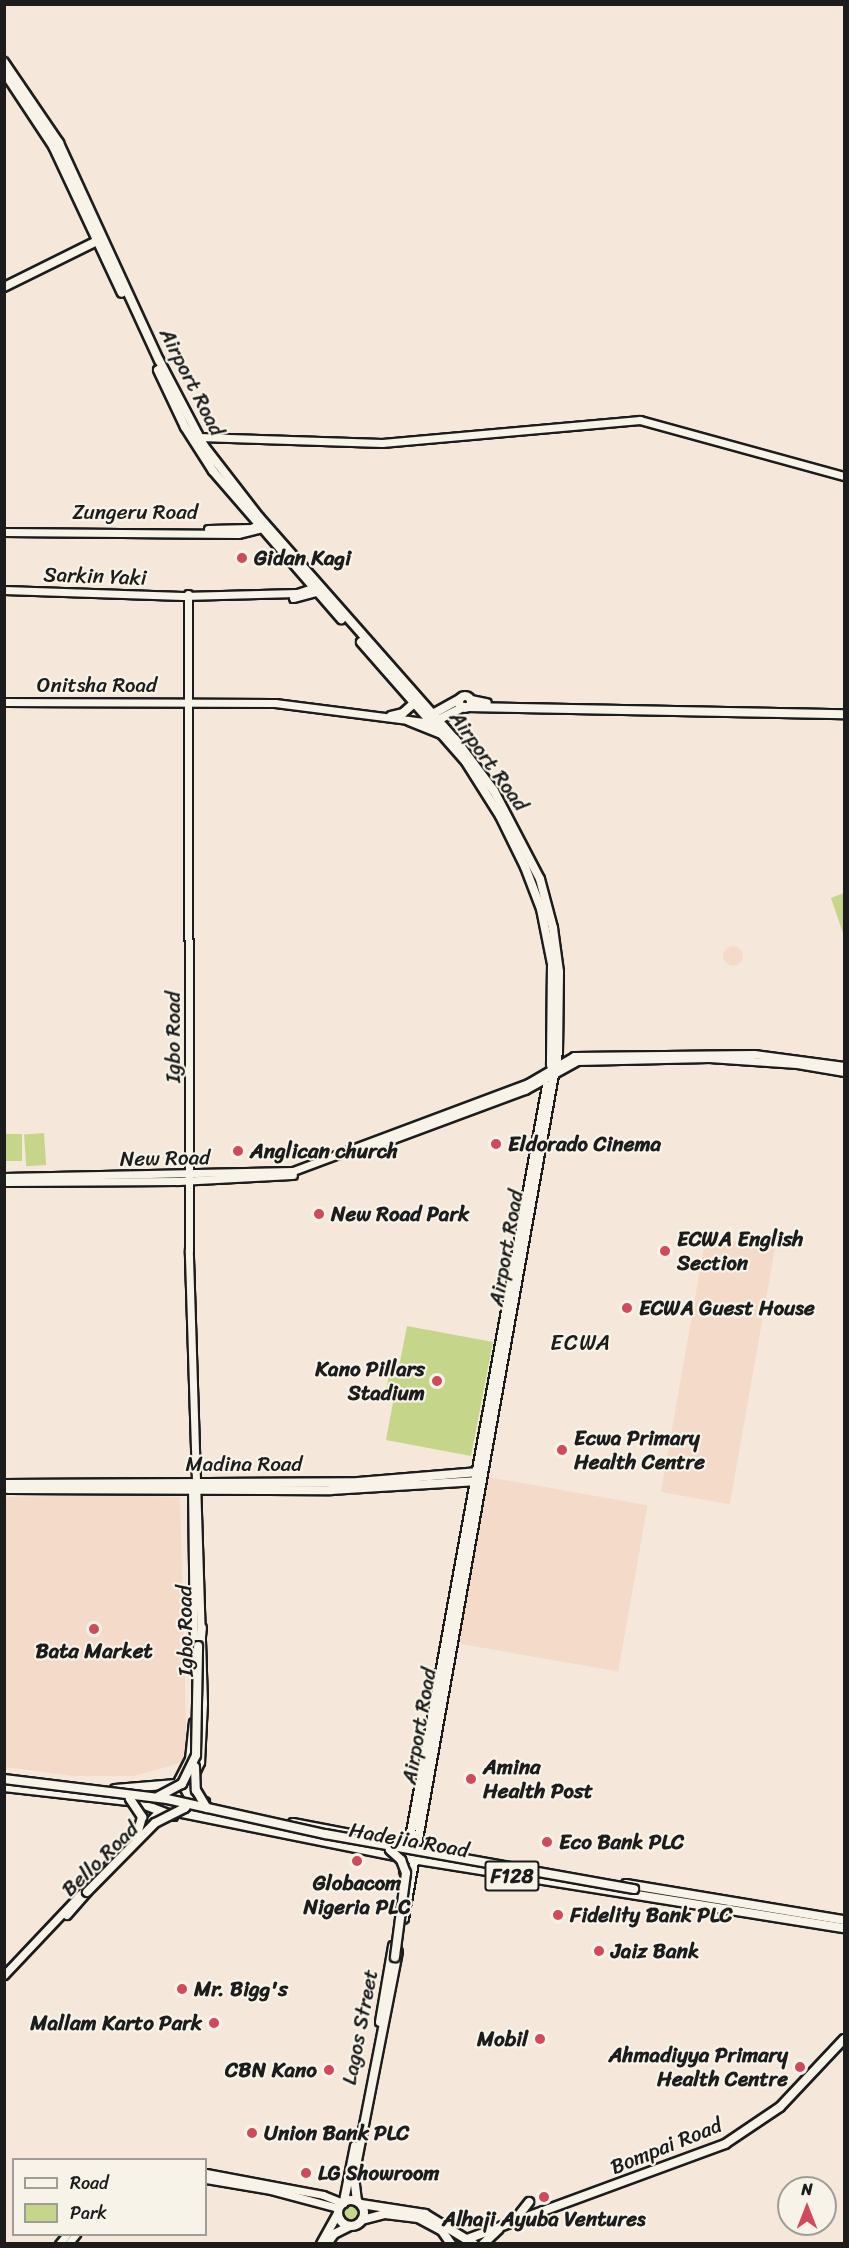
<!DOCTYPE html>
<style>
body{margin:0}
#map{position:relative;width:849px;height:2248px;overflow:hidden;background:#f5e8da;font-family:Sriracha,sans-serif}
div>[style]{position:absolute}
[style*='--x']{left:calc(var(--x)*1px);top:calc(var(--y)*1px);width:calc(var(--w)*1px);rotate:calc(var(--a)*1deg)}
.built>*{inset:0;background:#f3dac9;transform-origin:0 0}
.round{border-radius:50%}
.green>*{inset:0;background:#c5d68a;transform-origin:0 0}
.roads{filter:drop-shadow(2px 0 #1c1c1c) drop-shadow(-2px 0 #1c1c1c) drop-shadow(0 2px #1c1c1c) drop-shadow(0 -2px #1c1c1c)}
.minor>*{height:7px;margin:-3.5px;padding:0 3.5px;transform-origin:3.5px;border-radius:3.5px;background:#f7f3e8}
.major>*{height:8px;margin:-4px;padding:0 4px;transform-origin:4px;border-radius:4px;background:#f7f3e8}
.major>.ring{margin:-4px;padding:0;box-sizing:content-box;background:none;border:8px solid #f7f3e8;border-radius:50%}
.bridges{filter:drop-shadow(2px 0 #1c1c1c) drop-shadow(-2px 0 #1c1c1c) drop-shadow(0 2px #1c1c1c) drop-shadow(0 -2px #1c1c1c)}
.major-bridge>*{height:8px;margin:-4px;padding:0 4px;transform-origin:4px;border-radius:4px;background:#f7f3e8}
.dots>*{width:16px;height:16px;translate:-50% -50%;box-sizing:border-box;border:3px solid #f7f3e8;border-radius:50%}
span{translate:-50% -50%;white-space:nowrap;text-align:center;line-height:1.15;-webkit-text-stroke:4.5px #f7f3e8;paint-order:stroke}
.shield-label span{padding:2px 4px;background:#f7f3e8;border:2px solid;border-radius:4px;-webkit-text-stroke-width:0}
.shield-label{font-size:20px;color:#1c1c1c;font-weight:700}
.street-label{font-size:21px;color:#1c1c1c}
.poi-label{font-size:21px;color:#1c1c1c;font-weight:700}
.left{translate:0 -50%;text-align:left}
.right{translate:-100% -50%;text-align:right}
.neighbourhood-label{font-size:22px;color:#1c1c1c;letter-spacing:1.5px}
.frame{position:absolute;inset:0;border:6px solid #1c1c1c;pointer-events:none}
.legend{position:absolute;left:12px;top:2158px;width:195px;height:78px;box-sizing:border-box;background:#f7f3e8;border:2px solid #9f9d96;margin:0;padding:8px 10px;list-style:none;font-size:18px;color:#1c1c1c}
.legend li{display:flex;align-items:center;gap:12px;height:30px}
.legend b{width:30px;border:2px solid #9f9d96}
.north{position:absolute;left:777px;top:2176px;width:60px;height:60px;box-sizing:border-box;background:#f7f3e8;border:2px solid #9f9d96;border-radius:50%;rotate:0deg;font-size:16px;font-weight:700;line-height:24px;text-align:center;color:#1c1c1c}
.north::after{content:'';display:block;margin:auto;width:21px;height:27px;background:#d1495b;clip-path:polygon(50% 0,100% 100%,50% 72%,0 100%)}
</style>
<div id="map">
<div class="built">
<div class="round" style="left:723px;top:946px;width:20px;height:20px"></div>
<div style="left:706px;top:1236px;width:70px;height:260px;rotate:10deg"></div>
<div style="left:488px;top:1477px;width:162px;height:169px;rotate:10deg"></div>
<div style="clip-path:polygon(115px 1495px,180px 1497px,187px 1761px,134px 1776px,73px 1776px,5px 1767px,4px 1497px)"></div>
</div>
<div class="green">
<div style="clip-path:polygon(844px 893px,844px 936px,831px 898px)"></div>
<div style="left:44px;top:1133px;width:32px;height:20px;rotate:86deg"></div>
<div style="left:6px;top:1134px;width:16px;height:27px"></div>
<div style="clip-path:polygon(407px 1326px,493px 1342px,471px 1456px,386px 1440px,394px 1397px,385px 1395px,391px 1366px,399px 1367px)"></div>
<div class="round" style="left:340px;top:2202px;width:20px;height:20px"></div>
</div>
<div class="roads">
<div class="minor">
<div style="--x:199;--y:437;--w:183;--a:1.9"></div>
<div style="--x:382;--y:443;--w:259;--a:-5.1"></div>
<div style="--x:640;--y:420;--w:212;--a:15.4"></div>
<div style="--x:208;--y:529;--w:43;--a:-1.3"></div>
<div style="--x:251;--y:528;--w:12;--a:-24"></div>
<div style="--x:4;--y:532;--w:234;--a:0.5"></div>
<div style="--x:238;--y:534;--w:30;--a:-14"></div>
<div style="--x:4;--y:590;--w:179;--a:1.9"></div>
<div style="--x:183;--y:596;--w:114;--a:-1.5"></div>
<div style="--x:297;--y:593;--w:22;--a:-18"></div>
<div style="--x:293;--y:598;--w:28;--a:-15"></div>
<div style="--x:4;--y:702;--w:271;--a:0.2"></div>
<div style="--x:275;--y:703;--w:158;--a:7.3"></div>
<div style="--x:366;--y:1149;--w:170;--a:-20.4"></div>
<div style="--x:525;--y:1090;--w:60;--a:-29.1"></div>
<div style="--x:577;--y:1061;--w:132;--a:-1.3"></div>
<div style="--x:709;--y:1058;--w:88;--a:3.9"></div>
<div style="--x:797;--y:1064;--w:48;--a:9.7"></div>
<div style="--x:4;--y:1177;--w:289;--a:-1.2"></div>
<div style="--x:293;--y:1171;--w:251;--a:-20.5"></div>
<div style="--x:528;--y:1083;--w:53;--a:-30.4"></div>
<div style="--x:574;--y:1056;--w:180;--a:-0.6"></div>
<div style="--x:754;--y:1054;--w:91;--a:7.6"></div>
<div style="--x:4;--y:1182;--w:174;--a:-0.3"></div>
<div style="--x:178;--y:1181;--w:115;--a:-3"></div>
<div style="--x:192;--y:1485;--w:175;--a:89.3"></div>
<div style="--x:176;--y:1784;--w:28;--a:-63"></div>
<div style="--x:189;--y:1759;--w:37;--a:-84"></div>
<div style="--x:187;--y:1790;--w:31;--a:-65"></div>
<div style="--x:200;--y:1762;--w:59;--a:-87.1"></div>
<div style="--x:203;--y:1703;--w:453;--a:-91.8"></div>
<div style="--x:189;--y:1250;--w:656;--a:-90.09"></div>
<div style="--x:4;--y:1975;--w:224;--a:-46.6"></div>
<div style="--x:206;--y:2173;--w:119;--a:10.6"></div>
<div style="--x:323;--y:2195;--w:22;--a:22"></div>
<div style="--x:206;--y:2179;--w:66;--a:9.6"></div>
<div style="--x:271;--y:2190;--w:69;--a:15"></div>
<div style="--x:59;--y:2244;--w:13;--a:-51"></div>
<div style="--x:68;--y:2244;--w:13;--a:-51"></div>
</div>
<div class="major">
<div style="--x:4;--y:62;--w:98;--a:55.8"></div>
<div style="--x:59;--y:143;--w:239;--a:65.3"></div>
<div style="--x:159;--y:360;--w:97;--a:62.4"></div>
<div style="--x:204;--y:446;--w:90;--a:52.2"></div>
<div style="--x:259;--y:517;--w:296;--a:48.6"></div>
<div style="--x:455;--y:739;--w:65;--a:53.1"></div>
<div style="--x:494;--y:791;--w:99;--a:62.4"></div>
<div style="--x:540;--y:879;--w:51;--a:75.1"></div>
<div style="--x:553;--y:928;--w:44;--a:82.2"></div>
<div style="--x:559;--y:972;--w:80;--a:90.7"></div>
<div style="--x:558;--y:1052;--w:880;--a:100.08"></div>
<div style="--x:4;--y:72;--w:89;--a:56.5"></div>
<div style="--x:53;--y:146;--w:162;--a:64.9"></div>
<div style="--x:4;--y:287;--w:104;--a:-26.3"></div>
<div style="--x:158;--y:370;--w:63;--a:64.7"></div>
<div style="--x:185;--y:427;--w:52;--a:57.5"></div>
<div style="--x:213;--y:471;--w:196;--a:49.1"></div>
<div style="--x:361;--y:642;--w:159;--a:48.8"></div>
<div style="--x:466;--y:762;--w:64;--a:57.8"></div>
<div style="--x:500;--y:816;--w:57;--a:63.9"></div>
<div style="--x:525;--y:867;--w:45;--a:69.1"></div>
<div style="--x:541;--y:909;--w:56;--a:78.7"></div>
<div style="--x:552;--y:964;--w:101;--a:90.6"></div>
<div class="ring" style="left:459px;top:696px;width:4px;height:4px"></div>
<div style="--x:471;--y:700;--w:16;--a:11"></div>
<div style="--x:467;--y:707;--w:377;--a:1.1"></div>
<div style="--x:391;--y:716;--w:12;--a:-14"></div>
<div style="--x:403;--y:713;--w:15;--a:-42"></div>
<div style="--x:429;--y:716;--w:35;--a:-29"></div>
<div style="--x:409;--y:721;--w:35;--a:22"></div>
<div style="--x:434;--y:722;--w:33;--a:-27"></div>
<div style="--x:4;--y:1484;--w:354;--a:-0.3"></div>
<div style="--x:358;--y:1482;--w:121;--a:-4.7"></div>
<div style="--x:8;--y:1489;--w:323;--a:0.2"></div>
<div style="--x:331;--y:1490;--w:147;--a:-3.5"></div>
<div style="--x:200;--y:1646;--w:18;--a:-84"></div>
<div style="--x:4;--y:1787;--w:134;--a:6.4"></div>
<div style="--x:137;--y:1802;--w:39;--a:21"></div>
<div style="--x:115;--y:1789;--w:61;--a:-4.7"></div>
<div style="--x:176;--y:1784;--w:9;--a:21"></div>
<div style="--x:184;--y:1787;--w:13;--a:61"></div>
<div style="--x:189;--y:1794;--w:18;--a:27"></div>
<div style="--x:182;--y:1813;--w:228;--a:11.4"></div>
<div style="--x:406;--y:1858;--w:444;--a:9.1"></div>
<div style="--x:293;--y:1823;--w:74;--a:10.9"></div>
<div style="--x:404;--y:1871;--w:798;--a:-79.68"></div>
<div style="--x:626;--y:1884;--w:221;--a:9.4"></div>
<div style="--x:67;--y:1915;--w:30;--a:-49"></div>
<div style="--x:380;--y:2022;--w:77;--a:-80.3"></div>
<div class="ring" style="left:338px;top:2200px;width:18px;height:18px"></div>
<div style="--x:344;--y:2201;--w:56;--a:-78.7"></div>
<div style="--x:357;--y:2201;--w:25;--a:-97"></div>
<div style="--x:354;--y:2176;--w:228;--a:-78.9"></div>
<div style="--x:361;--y:2204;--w:65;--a:8.9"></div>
<div style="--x:425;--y:2214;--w:57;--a:31.5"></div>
<div style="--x:362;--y:2220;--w:24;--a:-15"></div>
<div style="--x:385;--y:2214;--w:33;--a:7"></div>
<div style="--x:418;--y:2218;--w:27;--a:28"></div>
<div style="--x:442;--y:2231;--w:16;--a:55"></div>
<div style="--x:515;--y:2220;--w:23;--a:-52"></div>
<div style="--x:467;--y:2239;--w:275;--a:-20.2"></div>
<div style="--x:725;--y:2144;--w:66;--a:-33.9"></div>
<div style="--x:780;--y:2107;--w:93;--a:-46.7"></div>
<div style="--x:321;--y:2244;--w:35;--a:-61"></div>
<div style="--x:327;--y:2244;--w:12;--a:-55"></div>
<div style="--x:334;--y:2234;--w:18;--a:-27"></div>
<div style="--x:483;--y:2244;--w:21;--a:-43"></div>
</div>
</div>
<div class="bridges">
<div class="major-bridge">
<div style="--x:195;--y:1767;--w:23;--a:88"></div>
<div style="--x:196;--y:1790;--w:21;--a:59"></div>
<div style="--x:4;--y:1779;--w:164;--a:7"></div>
<div style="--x:167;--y:1799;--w:162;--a:12.5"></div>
<div style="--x:325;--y:1834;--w:314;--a:10.1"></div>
<div style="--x:159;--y:1796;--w:26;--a:-28"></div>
<div style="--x:182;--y:1784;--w:32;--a:-64"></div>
<div style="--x:196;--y:1755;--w:109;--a:-88.9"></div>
<div style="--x:130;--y:1799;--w:22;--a:56"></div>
<div style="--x:142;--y:1817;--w:22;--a:106"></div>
<div style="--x:390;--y:1850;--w:15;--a:42"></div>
<div style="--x:401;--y:1860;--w:14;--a:69"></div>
<div style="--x:406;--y:1873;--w:85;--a:97.5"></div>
<div style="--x:87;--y:1892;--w:97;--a:-45.4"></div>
<div style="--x:155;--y:1823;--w:34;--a:-27"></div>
</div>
</div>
<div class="dots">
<div style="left:242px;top:558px;background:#d1495b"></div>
<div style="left:496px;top:1144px;background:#d1495b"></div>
<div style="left:238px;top:1151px;background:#d1495b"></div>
<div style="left:319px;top:1214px;background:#d1495b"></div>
<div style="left:665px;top:1251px;background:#d1495b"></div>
<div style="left:627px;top:1308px;background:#d1495b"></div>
<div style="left:437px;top:1381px;background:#d1495b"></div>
<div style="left:562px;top:1450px;background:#d1495b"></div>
<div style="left:94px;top:1629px;background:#d1495b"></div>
<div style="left:471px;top:1779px;background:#d1495b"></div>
<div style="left:547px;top:1842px;background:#d1495b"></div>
<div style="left:357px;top:1861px;background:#d1495b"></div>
<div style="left:558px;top:1915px;background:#d1495b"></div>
<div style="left:599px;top:1951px;background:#d1495b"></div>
<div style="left:182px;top:1989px;background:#d1495b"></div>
<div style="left:214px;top:2023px;background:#d1495b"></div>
<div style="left:540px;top:2039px;background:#d1495b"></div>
<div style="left:800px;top:2067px;background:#d1495b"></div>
<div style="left:329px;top:2070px;background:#d1495b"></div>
<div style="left:252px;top:2133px;background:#d1495b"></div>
<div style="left:306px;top:2173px;background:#d1495b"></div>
<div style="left:544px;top:2197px;background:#d1495b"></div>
</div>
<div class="shield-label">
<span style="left:512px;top:1876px">F128</span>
</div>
<div class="street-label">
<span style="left:192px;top:382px;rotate:63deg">Airport Road</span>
<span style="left:135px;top:512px">Zungeru Road</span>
<span style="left:95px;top:576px;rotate:2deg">Sarkin Yaki</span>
<span style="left:97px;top:685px">Onitsha Road</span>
<span style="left:489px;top:761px;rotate:54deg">Airport Road</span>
<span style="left:173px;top:1037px;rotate:-90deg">Igbo Road</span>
<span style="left:165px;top:1158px;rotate:-1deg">New Road</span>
<span style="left:506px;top:1248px;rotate:-80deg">Airport Road</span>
<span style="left:244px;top:1464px">Madina Road</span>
<span style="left:185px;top:1631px;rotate:-91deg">Igbo Road</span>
<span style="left:419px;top:1726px;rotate:-80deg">Airport Road</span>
<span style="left:409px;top:1840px;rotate:10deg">Hadejia Road</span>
<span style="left:100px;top:1859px;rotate:-44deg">Bello Road</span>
<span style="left:360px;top:2027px;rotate:-79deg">Lagos Street</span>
<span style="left:666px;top:2146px;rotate:-22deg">Bompai Road</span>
</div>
<div class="poi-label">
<span class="left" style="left:254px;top:558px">Gidan Kagi</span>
<span class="left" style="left:508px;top:1144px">Eldorado Cinema</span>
<span class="left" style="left:250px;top:1151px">Anglican church</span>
<span class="left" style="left:331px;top:1214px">New Road Park</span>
<span class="left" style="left:677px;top:1251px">ECWA English<br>Section</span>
<span class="left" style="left:639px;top:1308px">ECWA Guest House</span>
<span class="right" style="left:425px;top:1381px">Kano Pillars<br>Stadium</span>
<span class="left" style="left:574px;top:1450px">Ecwa Primary<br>Health Centre</span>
<span style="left:94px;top:1651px">Bata Market</span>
<span class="left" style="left:483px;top:1779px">Amina<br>Health Post</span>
<span class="left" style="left:559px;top:1842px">Eco Bank PLC</span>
<span style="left:357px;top:1895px">Globacom<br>Nigeria PLC</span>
<span class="left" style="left:570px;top:1915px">Fidelity Bank PLC</span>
<span class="left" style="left:611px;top:1951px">Jaiz Bank</span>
<span class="left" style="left:194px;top:1989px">Mr. Bigg's</span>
<span class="right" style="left:202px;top:2023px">Mallam Karto Park</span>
<span class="right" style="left:528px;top:2039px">Mobil</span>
<span class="right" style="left:788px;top:2067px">Ahmadiyya Primary<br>Health Centre</span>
<span class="right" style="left:317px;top:2070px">CBN Kano</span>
<span class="left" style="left:264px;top:2133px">Union Bank PLC</span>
<span class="left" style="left:318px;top:2173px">LG Showroom</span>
<span style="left:544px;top:2219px">Alhaji Ayuba Ventures</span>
</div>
<div class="neighbourhood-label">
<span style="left:581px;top:1343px">ECWA</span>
</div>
<div class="frame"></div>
<ul class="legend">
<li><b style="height:8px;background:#f7f3e8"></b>Road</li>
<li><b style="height:16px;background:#c5d68a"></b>Park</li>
</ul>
<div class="north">N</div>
</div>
